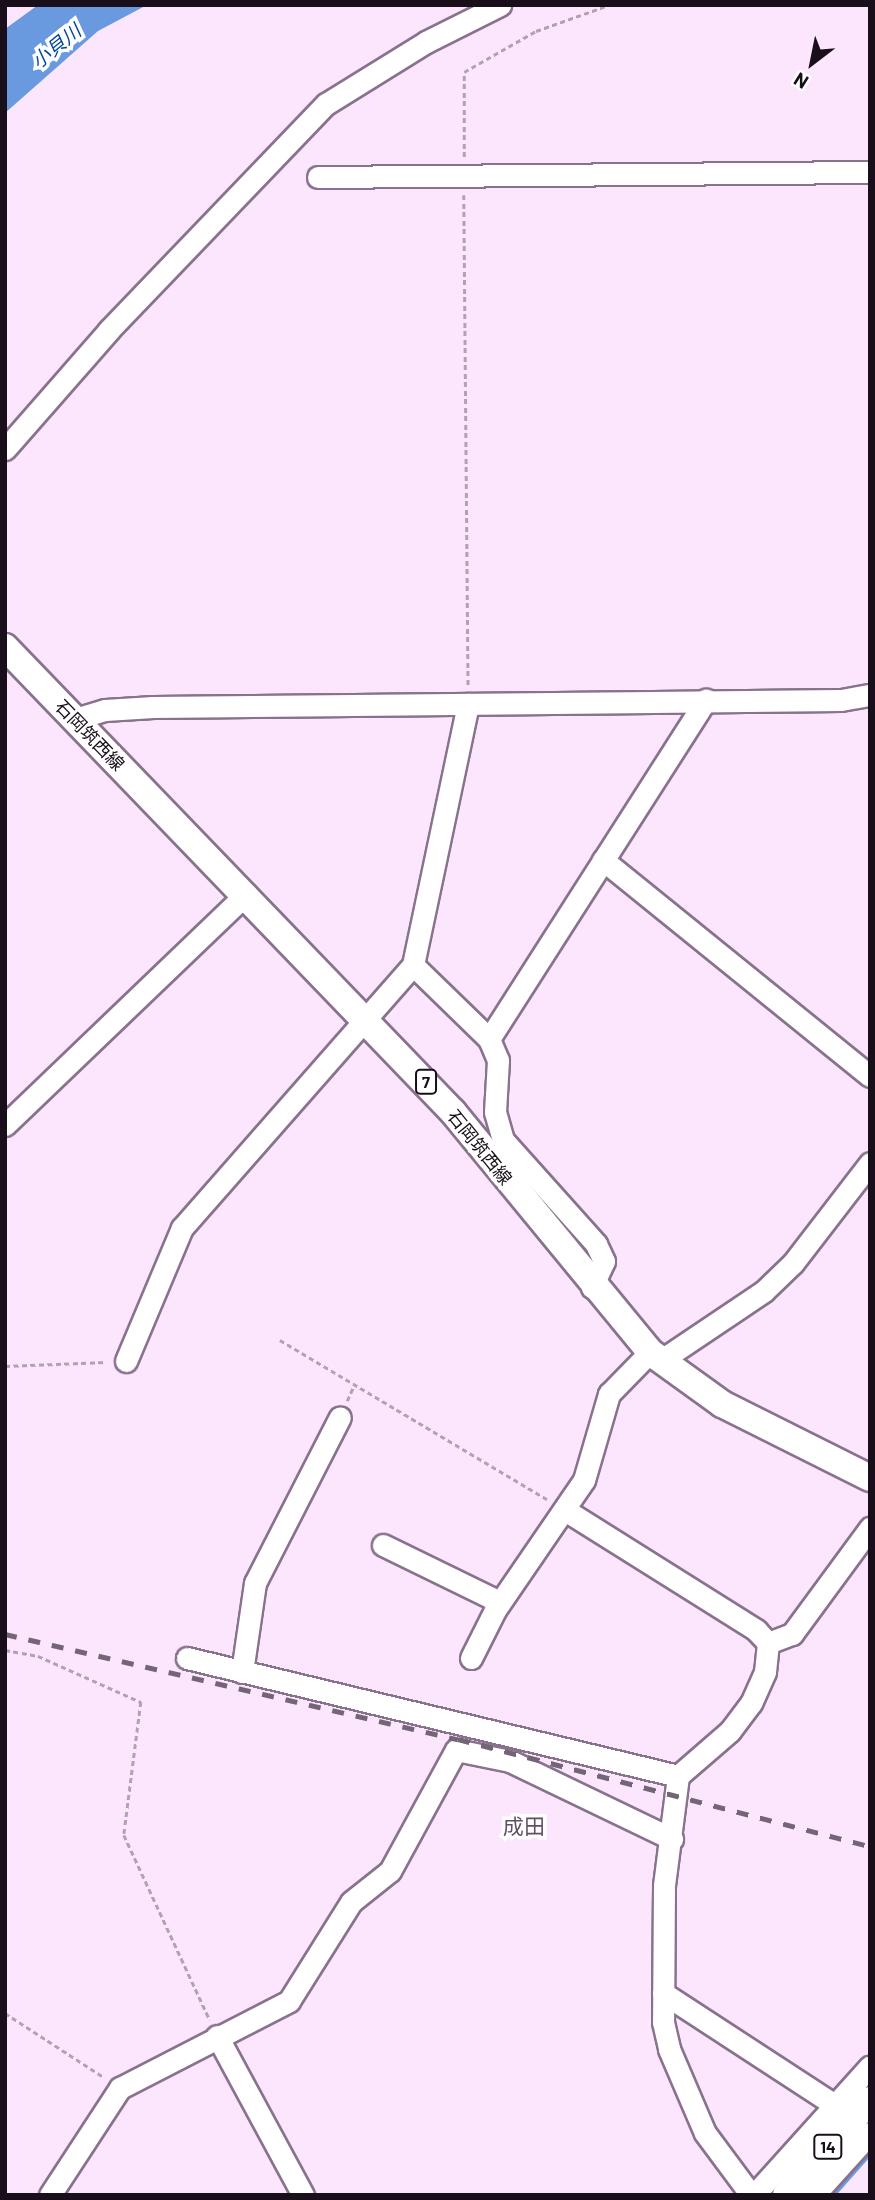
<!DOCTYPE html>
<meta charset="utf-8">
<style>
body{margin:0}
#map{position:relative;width:875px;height:2200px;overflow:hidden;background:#fbe6fe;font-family:Barlow,"Noto Sans JP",sans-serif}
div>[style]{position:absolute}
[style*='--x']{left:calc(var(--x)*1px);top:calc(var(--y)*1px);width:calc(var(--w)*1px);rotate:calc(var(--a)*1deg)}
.water>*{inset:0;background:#699ae0}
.stream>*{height:5px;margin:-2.5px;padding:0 2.5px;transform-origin:2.5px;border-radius:2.5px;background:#699ae0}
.path>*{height:2.5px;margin-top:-1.25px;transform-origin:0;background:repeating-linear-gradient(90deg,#b2a1b5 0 5px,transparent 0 8.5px)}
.roads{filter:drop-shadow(2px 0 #89728d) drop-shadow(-2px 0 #89728d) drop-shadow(0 2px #89728d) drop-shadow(0 -2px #89728d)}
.minor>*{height:21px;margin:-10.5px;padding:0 10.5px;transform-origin:10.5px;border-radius:10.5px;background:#fff}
.major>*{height:26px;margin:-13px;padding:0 13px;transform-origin:13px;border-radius:13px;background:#fff}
.rail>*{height:5px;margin-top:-2.5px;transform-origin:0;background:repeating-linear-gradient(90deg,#736575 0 12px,transparent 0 24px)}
span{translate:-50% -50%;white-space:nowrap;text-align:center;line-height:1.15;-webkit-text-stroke:7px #fff;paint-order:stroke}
.shield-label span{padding:2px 5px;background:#fff;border:2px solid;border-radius:5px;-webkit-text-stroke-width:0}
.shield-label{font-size:16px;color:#180f1a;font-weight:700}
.street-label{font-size:18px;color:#180f1a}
.water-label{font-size:19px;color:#014899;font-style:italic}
.quarter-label{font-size:21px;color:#634e67}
.frame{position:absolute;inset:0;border:7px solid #180f1a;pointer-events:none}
.north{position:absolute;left:777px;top:28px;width:70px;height:70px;-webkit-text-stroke:5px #fff;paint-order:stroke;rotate:212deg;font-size:19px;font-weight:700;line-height:28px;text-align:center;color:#180f1a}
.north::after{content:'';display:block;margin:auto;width:24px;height:32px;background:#180f1a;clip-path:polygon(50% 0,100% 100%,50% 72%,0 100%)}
</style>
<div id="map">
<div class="water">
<div style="clip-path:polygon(38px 5px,147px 5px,98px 31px,5px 113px,5px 29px)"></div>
</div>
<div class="stream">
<div style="--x:832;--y:2195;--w:57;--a:-48.5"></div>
</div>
<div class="path">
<div style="--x:464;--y:157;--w:85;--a:-90"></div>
<div style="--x:464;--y:72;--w:83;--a:-29.7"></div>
<div style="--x:536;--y:31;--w:77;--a:-19.6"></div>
<div style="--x:464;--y:195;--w:490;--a:89.5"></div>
<div style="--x:280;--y:1340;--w:311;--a:30.8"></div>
<div style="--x:5;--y:1366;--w:102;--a:-2.2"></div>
<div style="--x:347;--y:1401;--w:17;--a:-66"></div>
<div style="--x:5;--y:1650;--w:34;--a:10"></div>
<div style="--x:38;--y:1656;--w:113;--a:24.1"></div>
<div style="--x:141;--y:1702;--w:134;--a:97.3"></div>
<div style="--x:124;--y:1835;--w:204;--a:65.1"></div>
<div style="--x:5;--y:2013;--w:119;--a:33"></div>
</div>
<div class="roads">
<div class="minor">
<div style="--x:318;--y:177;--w:552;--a:-0.52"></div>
<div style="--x:5;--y:449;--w:158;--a:-48.8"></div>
<div style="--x:109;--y:330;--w:313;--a:-46.2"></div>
<div style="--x:326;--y:104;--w:118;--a:-31.8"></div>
<div style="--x:426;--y:42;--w:83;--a:-26.6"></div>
<div style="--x:75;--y:719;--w:31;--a:-17"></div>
<div style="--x:105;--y:710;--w:48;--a:-3.6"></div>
<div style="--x:153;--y:707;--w:688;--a:-0.58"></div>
<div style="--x:841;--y:700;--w:29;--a:-10"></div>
<div style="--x:603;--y:860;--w:343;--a:39"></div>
<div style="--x:413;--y:965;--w:106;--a:44.2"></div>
<div style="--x:489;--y:1039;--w:23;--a:67"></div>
<div style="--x:498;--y:1060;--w:52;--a:93.3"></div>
<div style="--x:495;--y:1112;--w:29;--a:74"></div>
<div style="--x:503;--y:1140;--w:140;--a:48.2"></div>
<div style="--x:596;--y:1244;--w:19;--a:65"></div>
<div style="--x:604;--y:1261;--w:29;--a:115"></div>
<div style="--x:489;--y:1039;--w:403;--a:-57.4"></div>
<div style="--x:5;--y:1125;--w:334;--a:-43.8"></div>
<div style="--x:126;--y:1361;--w:144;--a:-67.2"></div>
<div style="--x:182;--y:1228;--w:350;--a:-48.7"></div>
<div style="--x:413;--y:965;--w:267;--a:-78.1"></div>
<div style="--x:660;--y:1361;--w:125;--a:-33.9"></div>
<div style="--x:764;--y:1291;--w:40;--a:-44"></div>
<div style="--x:793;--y:1263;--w:126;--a:-52.4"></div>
<div style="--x:565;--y:1510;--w:226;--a:32.1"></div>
<div style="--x:756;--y:1630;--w:18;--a:47"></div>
<div style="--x:768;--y:1643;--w:29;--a:96"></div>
<div style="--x:765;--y:1672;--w:34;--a:114"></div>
<div style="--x:751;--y:1703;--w:35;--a:127"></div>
<div style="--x:730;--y:1731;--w:69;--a:139.1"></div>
<div style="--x:678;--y:1776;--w:111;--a:97.3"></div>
<div style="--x:664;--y:1886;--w:136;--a:90.4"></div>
<div style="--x:663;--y:2022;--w:28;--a:77"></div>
<div style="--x:669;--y:2049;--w:91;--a:66.8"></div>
<div style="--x:705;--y:2133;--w:77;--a:53.4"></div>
<div style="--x:383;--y:1545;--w:130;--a:26"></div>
<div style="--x:768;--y:1643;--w:26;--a:-21"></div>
<div style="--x:792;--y:1634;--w:132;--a:-53.7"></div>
<div style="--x:187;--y:1658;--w:505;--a:13.51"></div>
<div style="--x:471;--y:1658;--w:54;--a:-63.4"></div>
<div style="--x:495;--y:1610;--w:158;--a:-55.6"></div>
<div style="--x:584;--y:1480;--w:90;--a:-73.8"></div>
<div style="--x:609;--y:1394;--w:59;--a:-45.7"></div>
<div style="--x:242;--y:1672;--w:90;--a:-81.7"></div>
<div style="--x:255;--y:1583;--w:186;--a:-62.9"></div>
<div style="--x:663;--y:1993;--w:205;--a:33.1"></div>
<div style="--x:217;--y:2036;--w:181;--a:61.6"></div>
<div style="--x:50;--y:2195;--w:128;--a:-56.8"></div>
<div style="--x:120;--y:2088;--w:190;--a:-27.2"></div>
<div style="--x:289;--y:2001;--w:117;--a:-57.9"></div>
<div style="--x:351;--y:1902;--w:50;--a:-38.5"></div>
<div style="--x:390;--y:1871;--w:138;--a:-61.4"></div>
<div style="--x:456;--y:1750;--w:55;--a:11.5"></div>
<div style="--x:510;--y:1761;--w:180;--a:25.7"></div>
<div style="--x:754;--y:2195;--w:173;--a:-48"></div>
<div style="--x:814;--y:2195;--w:84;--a:-47.9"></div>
</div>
<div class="major">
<div style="--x:5;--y:647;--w:646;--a:46.07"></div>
<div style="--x:453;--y:1112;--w:310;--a:50.6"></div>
<div style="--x:650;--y:1352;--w:89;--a:35.8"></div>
<div style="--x:722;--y:1404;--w:165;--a:26.6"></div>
<div style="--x:786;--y:2195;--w:127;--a:-48.5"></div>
</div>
</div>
<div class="rail">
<div style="--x:5;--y:1634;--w:465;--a:13.1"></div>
<div style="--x:458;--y:1739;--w:426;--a:14.6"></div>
</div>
<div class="shield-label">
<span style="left:426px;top:1082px">7</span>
<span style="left:828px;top:2147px">14</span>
</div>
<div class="street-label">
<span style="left:90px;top:735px;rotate:46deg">石岡筑西線</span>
<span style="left:480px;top:1147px;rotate:51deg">石岡筑西線</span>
</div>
<div class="water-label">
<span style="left:56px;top:46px;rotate:-39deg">小貝川</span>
</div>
<div class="quarter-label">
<span style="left:524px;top:1826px">成田</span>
</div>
<div class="frame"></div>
<div class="north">N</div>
</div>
